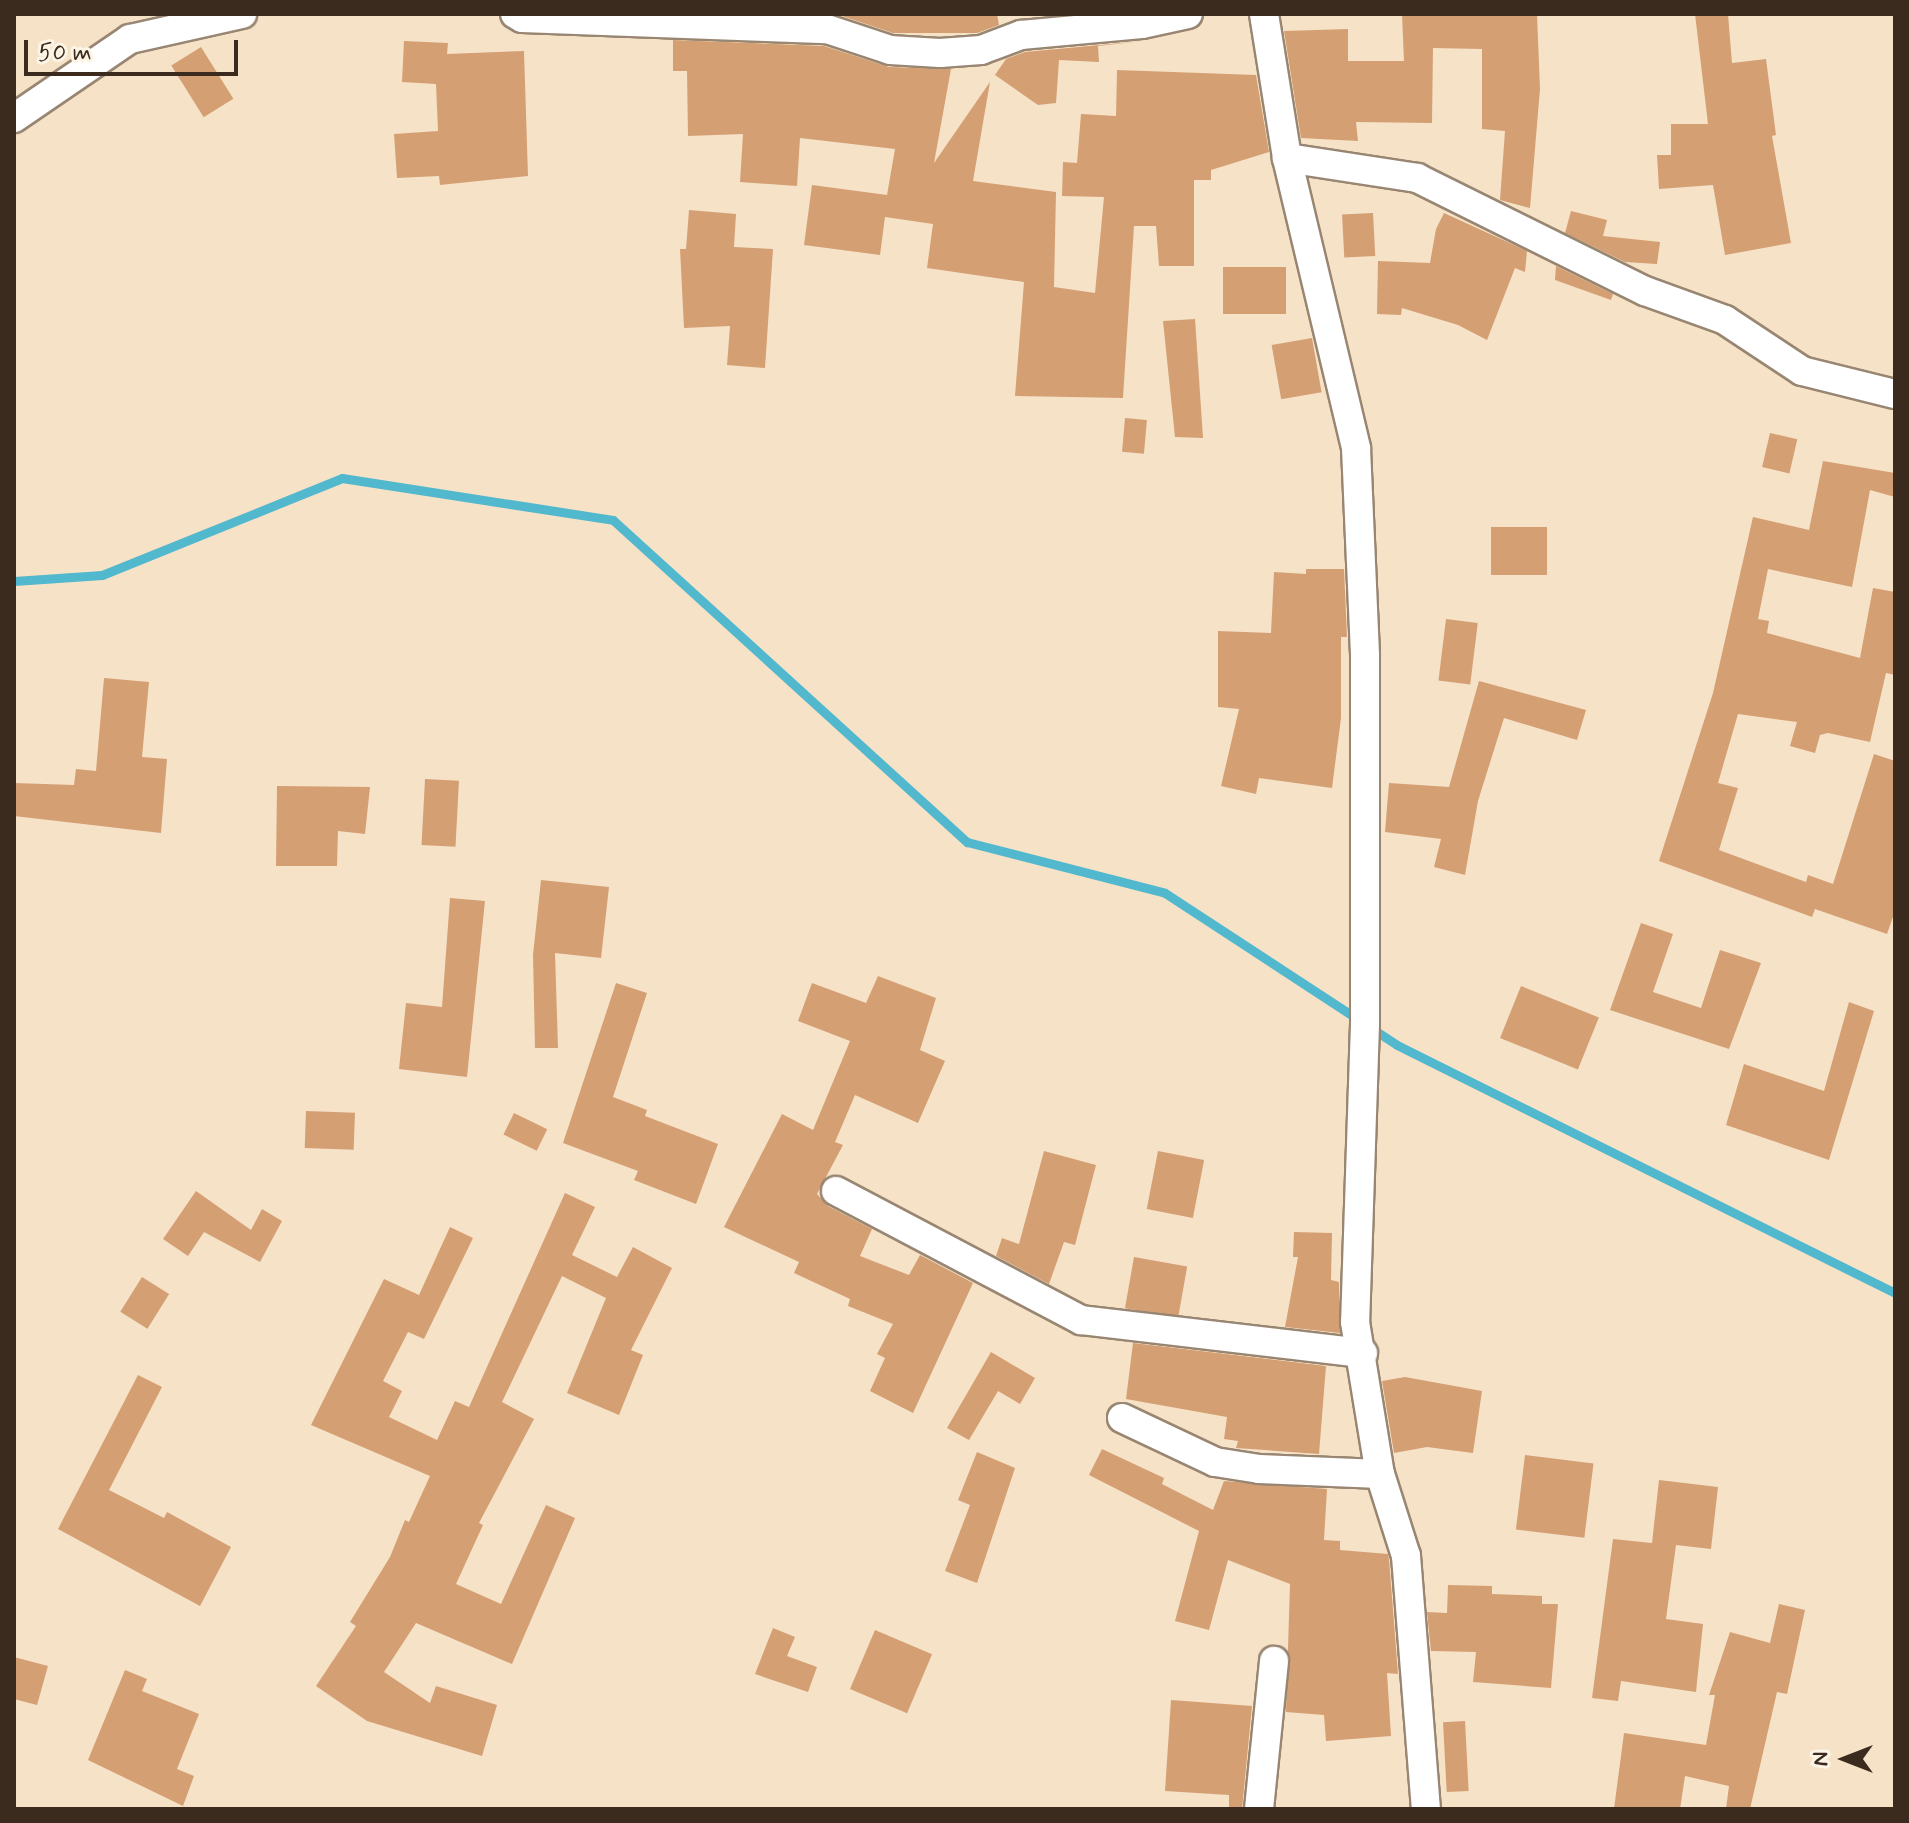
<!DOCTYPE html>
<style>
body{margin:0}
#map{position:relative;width:1909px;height:1823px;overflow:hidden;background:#f6e2c7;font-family:Mynerve,sans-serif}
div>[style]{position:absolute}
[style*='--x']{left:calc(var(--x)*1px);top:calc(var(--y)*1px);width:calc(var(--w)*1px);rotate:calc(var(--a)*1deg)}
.stream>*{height:9px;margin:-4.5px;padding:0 4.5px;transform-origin:4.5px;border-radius:4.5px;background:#51b8ce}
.building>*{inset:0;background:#d59f74;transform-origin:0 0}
.roads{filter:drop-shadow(2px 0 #988672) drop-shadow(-2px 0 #988672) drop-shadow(0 2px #988672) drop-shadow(0 -2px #988672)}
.minor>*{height:28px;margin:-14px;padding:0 14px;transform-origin:14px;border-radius:14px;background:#fff}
span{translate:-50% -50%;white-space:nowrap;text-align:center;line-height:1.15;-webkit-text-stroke:6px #fcf5e5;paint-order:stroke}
.frame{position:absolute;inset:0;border:16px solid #3b2a1e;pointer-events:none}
.north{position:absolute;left:1805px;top:1719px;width:80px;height:80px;-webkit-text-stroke:6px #fcf5e5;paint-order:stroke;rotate:270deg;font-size:22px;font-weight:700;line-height:32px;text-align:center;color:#3b2a1e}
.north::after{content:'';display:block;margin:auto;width:28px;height:36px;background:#3b2a1e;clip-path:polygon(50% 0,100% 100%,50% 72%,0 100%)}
.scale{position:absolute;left:24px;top:40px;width:214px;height:36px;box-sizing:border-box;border:4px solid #3b2a1e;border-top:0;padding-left:10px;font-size:24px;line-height:28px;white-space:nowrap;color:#3b2a1e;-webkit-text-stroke:6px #fcf5e5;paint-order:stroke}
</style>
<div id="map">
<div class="stream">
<div style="--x:14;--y:581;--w:88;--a:-3.9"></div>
<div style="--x:102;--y:575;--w:259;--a:-22"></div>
<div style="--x:342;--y:478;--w:274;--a:8.8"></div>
<div style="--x:613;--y:520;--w:479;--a:42.3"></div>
<div style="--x:967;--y:842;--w:204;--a:14.4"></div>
<div style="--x:1165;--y:893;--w:277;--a:33.2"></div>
<div style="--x:1397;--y:1045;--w:556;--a:26.47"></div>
</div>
<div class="building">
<div style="clip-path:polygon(836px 14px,997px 14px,999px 25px,977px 33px,893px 33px)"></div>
<div style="clip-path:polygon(1402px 14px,1537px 14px,1540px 89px,1530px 208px,1500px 200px,1505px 131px,1482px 129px,1482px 49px,1433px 48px,1432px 123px,1356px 122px,1358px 141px,1301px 138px,1284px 31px,1348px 29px,1348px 61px,1404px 61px)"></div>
<div style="clip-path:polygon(1695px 14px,1728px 14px,1732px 63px,1766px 59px,1776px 135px,1772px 136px,1791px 243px,1725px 255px,1713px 185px,1659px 189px,1657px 155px,1671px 155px,1671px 124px,1708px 124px)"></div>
<div style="clip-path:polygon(673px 40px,824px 46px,889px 67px,951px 69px,934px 163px,990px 82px,973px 181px,1056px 192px,1054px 287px,1095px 293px,1104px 197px,1062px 196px,1063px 162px,1077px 163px,1081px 114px,1116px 116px,1117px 70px,1256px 75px,1269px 152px,1211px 170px,1211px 180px,1194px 180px,1194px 266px,1159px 266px,1156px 226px,1134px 226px,1123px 398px,1015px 396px,1024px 282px,927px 268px,933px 224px,885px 217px,880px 255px,804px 245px,812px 185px,887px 195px,895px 149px,800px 138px,797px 186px,740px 182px,743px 134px,688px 136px,687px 71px,673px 71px)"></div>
<div style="clip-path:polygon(404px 41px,448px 43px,447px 54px,524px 51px,528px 176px,440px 185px,439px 176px,397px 178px,394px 134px,438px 131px,436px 84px,402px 82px)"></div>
<div style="clip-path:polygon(1143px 41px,1098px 46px,1099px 62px,1059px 60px,1056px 103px,1038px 105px,995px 75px,1006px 59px,1025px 52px)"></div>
<div style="left:201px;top:47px;width:61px;height:35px;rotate:58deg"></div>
<div style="clip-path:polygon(689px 210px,736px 214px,734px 247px,773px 249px,765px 368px,727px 365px,730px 326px,684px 328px,680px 249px,686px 249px)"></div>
<div style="clip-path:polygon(1571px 211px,1607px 220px,1603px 236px,1660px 242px,1657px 264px,1625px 262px,1565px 233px)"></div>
<div style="left:1373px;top:213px;width:43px;height:31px;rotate:87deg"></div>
<div style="clip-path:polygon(1444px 213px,1527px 251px,1525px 272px,1515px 268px,1487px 340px,1458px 325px,1402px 308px,1401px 315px,1377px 314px,1378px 261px,1430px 263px,1436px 229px)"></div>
<div style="clip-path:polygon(1556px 266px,1613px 294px,1611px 300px,1555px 280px)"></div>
<div style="left:1286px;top:267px;width:47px;height:63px;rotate:90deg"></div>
<div style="clip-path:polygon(1195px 319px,1203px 438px,1175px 437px,1163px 321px)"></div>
<div style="left:1312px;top:338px;width:55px;height:41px;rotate:80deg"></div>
<div style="left:1125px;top:418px;width:22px;height:34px;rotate:5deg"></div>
<div style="left:1770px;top:433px;width:28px;height:35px;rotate:13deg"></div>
<div style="clip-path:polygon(1823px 461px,1895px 473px,1895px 497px,1870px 490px,1852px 587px,1768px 569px,1758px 619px,1769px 621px,1767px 633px,1860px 658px,1873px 588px,1895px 592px,1895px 675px,1886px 673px,1870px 742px,1828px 733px,1820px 735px,1815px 753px,1790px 746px,1797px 722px,1738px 714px,1718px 783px,1738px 788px,1719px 850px,1806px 882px,1808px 875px,1833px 884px,1874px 754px,1895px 761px,1895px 911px,1887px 934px,1815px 909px,1812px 917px,1659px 861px,1713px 693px,1753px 517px,1809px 530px)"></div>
<div style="left:1491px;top:527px;width:56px;height:48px"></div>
<div style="clip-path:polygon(1306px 569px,1344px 569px,1347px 637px,1341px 637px,1341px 718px,1332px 788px,1259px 778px,1256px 794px,1221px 786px,1239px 709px,1218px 707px,1218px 631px,1271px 633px,1274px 572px,1306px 574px)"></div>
<div style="left:1446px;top:619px;width:32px;height:62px;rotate:7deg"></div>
<div style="clip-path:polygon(104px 678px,149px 682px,142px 757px,167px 759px,161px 833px,14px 816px,14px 783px,74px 785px,76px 769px,96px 771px)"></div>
<div style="clip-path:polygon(1479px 681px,1586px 710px,1577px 740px,1504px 718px,1478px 801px,1465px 875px,1434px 867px,1441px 839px,1385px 832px,1389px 783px,1449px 787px)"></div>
<div style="left:425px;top:779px;width:34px;height:66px;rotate:3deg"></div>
<div style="clip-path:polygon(277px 786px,370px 787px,365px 834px,338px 831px,337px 866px,276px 866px)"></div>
<div style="clip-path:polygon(541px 880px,609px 887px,601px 958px,555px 953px,558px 1048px,535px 1048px,533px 955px)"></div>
<div style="clip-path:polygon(450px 898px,485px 901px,467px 1077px,399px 1069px,406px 1003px,442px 1007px)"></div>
<div style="clip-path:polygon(1641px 923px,1673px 934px,1653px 992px,1701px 1008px,1720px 950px,1761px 963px,1729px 1049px,1610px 1010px)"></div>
<div style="clip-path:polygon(878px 976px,936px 998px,920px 1050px,945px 1061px,918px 1123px,855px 1095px,835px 1142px,843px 1145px,817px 1194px,828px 1206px,872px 1229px,860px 1256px,909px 1275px,920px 1255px,973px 1283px,913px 1413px,870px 1391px,885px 1358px,877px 1354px,893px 1324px,848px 1306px,850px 1299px,794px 1273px,799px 1262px,724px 1227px,782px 1114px,813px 1130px,850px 1041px,798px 1021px,812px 983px,866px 1003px)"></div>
<div style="clip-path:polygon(616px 983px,647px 993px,613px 1097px,647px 1110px,645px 1116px,718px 1144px,696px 1204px,634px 1180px,638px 1171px,563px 1143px)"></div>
<div style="left:1521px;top:986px;width:84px;height:56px;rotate:22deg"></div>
<div style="clip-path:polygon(1849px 1002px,1874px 1011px,1829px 1160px,1726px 1125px,1744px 1064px,1824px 1091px)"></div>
<div style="left:306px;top:1111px;width:49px;height:37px;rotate:2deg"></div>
<div style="left:514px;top:1113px;width:37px;height:24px;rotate:26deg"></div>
<div style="clip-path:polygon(1044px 1151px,1096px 1165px,1075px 1245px,1064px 1242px,1049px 1284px,996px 1256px,1002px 1238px,1019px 1244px)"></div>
<div style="left:1158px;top:1151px;width:47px;height:59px;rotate:11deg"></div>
<div style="clip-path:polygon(196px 1191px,251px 1230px,262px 1209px,282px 1221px,260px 1262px,204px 1232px,188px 1256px,163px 1239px)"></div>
<div style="clip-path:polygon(565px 1193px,595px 1207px,572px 1255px,617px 1277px,633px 1247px,672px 1268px,631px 1350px,643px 1355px,619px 1415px,567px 1393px,606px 1298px,562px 1276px,502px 1402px,534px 1419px,479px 1523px,483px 1525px,456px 1584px,501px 1604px,546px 1505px,575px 1518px,512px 1664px,416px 1623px,384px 1672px,430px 1703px,436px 1686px,497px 1705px,482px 1756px,367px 1721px,316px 1686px,356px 1626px,350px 1622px,390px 1557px,405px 1520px,409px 1522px,430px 1476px,311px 1425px,384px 1279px,419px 1295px,450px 1227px,473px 1238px,424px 1339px,408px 1332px,383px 1381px,402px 1391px,389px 1417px,437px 1440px,455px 1401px,469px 1407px)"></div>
<div style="clip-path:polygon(1294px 1232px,1332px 1233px,1331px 1280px,1339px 1282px,1340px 1333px,1285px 1327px,1298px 1257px,1293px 1257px)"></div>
<div style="left:1134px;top:1257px;width:54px;height:52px;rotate:10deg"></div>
<div style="left:142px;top:1277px;width:32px;height:41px;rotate:32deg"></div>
<div style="clip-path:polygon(1133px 1343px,1326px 1366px,1319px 1454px,1236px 1448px,1238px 1441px,1224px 1439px,1227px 1417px,1126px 1399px)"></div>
<div style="clip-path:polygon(991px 1352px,1035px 1378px,1020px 1404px,998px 1391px,969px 1440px,947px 1428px)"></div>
<div style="clip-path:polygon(138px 1375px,162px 1387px,109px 1490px,164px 1518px,167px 1512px,231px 1547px,200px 1606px,58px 1529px)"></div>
<div style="clip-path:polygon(1405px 1377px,1482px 1391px,1473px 1453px,1427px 1447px,1394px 1453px,1382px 1381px)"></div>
<div style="clip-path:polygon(1102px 1449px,1164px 1478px,1162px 1484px,1213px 1510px,1224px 1481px,1327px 1489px,1324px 1540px,1340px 1541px,1340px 1550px,1388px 1554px,1389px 1559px,1398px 1674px,1387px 1673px,1391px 1736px,1326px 1741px,1324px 1715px,1286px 1712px,1290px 1584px,1228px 1560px,1209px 1630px,1175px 1621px,1199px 1531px,1089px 1475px)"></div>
<div style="clip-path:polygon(977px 1452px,1015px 1468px,977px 1583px,945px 1571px,970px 1505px,958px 1500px)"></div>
<div style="left:1525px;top:1455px;width:69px;height:75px;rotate:7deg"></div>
<div style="clip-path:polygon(1659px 1480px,1718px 1487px,1711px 1549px,1676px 1545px,1666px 1619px,1703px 1624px,1696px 1692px,1621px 1681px,1618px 1701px,1592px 1698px,1613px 1539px,1652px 1543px)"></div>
<div style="clip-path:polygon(1448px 1585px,1492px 1586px,1492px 1594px,1542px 1596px,1542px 1604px,1558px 1604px,1551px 1688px,1473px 1682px,1476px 1652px,1431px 1651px,1427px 1612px,1447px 1613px)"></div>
<div style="clip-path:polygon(1779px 1604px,1805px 1610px,1787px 1694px,1777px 1692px,1750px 1809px,1726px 1809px,1729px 1786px,1685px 1776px,1680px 1809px,1614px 1809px,1624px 1733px,1706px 1745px,1715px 1695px,1709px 1695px,1730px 1632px,1770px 1643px)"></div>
<div style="clip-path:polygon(773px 1628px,795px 1637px,787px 1656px,817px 1667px,808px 1692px,755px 1674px)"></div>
<div style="left:875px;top:1630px;width:62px;height:64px;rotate:23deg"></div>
<div style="clip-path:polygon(14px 1657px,48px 1666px,37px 1705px,14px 1699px)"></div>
<div style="clip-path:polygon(125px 1670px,147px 1679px,142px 1691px,199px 1714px,177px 1769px,194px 1776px,183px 1806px,88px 1760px)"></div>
<div style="clip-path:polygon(1171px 1700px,1252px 1706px,1242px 1809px,1229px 1809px,1229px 1795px,1165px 1791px)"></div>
<div style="left:1465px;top:1721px;width:70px;height:22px;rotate:87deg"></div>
</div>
<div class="roads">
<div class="minor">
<div style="--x:515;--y:14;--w:8;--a:30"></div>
<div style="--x:522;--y:18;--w:305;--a:2.1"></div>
<div style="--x:827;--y:29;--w:66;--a:18.4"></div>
<div style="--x:890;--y:50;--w:50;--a:3.4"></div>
<div style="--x:940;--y:53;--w:41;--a:-4.2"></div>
<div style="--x:981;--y:50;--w:43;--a:-20.6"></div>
<div style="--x:1021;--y:35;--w:121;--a:-5.2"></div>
<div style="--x:1142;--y:24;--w:47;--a:-12.3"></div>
<div style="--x:1264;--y:14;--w:146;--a:80.9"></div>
<div style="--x:1287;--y:158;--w:298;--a:76.6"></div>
<div style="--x:1356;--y:448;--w:208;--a:87.5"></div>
<div style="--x:1365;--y:656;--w:368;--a:90"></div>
<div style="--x:1365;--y:1024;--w:298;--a:91.9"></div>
<div style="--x:1355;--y:1322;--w:154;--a:80.7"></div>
<div style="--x:1380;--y:1474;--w:86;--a:72.4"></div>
<div style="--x:1406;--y:1556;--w:254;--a:85.5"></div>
<div style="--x:14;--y:118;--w:140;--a:-34.3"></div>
<div style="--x:130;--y:39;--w:115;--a:-12.6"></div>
<div style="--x:1287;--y:158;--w:132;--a:8.7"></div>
<div style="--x:1417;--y:178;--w:254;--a:26.4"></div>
<div style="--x:1645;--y:291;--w:85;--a:19.9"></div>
<div style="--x:1725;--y:320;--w:92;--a:33.5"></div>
<div style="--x:1802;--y:371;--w:96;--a:13.9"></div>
<div style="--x:836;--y:1191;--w:277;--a:27.8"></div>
<div style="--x:1081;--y:1320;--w:284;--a:6.7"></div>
<div style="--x:1122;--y:1418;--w:103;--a:25.3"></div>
<div style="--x:1215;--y:1462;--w:45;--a:9"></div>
<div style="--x:1259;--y:1469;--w:121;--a:2.4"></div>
<div style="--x:1259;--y:1809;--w:149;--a:-84.2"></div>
</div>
</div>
<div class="frame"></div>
<div class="north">N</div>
<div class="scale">50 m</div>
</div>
